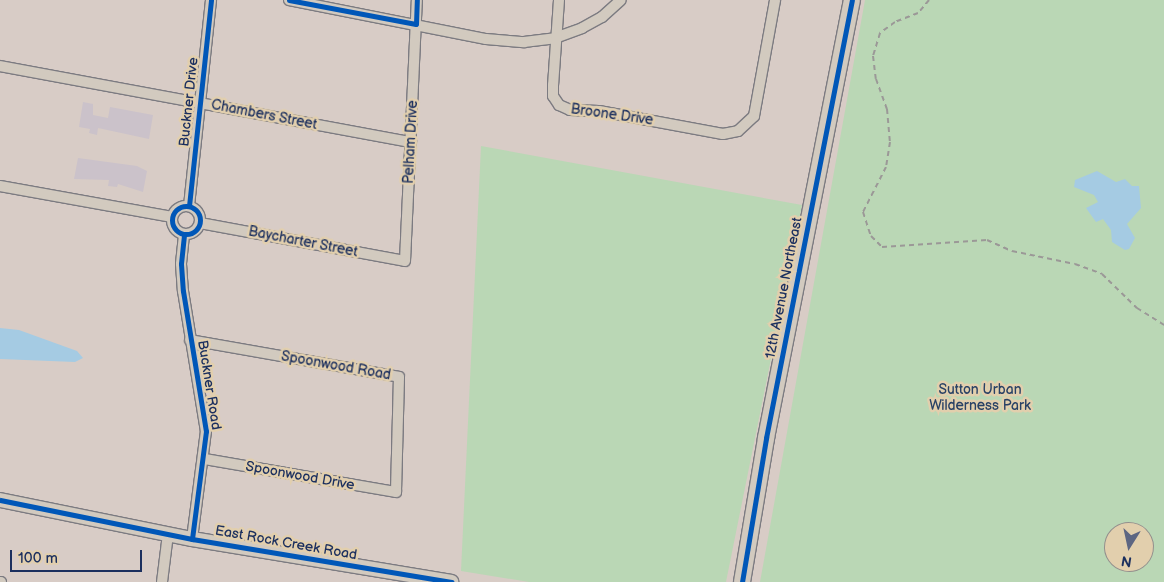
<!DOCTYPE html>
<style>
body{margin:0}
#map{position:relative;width:1164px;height:582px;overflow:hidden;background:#d8ccc6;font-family:"Balsamiq Sans",sans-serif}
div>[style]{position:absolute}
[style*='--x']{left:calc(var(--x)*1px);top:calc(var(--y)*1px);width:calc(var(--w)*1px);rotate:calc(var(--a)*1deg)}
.green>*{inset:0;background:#bad7b5}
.water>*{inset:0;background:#a5cbe3}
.building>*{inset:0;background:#cbc2ca}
.path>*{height:2px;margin-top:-1px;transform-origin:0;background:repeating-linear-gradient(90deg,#9b9897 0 5px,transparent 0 9px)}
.roads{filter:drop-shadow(1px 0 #7c7b81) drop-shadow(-1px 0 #7c7b81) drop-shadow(0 1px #7c7b81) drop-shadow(0 -1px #7c7b81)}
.street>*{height:10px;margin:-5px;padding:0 5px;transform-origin:5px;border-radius:5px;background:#d2cabf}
.street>.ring{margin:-5px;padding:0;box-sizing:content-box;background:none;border:10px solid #d2cabf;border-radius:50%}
.secondary>*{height:14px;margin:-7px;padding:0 7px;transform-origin:7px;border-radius:7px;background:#d2cabf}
.primary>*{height:16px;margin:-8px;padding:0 8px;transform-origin:8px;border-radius:8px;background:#d2cabf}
.cycleway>*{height:5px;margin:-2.5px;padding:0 2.5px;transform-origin:2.5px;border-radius:2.5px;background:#0057b8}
.cycleway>.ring{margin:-2.5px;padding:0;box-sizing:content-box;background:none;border:5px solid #0057b8;border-radius:50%}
span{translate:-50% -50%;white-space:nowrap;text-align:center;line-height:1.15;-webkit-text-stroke:5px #e2cfad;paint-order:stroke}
.street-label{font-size:14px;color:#1b2f5e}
.park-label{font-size:14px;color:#284165}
.north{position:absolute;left:1104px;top:522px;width:50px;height:50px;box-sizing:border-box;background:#e2cfad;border:1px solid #928f8d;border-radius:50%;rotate:190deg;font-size:14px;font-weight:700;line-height:20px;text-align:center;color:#1b2f5e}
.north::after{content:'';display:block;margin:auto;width:18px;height:22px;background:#5d6682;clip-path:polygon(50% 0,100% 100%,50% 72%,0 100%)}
.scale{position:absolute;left:10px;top:550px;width:132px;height:22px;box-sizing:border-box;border:2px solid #1b2f5e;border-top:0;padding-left:6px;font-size:15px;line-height:18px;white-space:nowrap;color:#1b2f5e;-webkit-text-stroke:4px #e2cfad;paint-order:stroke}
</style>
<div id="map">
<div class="green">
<div style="clip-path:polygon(evenodd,865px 0,1164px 0,1164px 582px,760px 582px,865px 0,1114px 532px,1144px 532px,1144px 562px,1114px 562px,1114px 532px)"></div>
<div style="clip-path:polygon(481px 146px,802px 205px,726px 582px,529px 582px,461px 571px)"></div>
</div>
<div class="water">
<div style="clip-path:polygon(1097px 171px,1116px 182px,1125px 179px,1132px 186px,1139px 186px,1141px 208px,1127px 224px,1135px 238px,1129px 249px,1125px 250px,1112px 242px,1111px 230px,1103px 219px,1096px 222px,1086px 208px,1098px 202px,1094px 195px,1074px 187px,1075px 180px)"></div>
<div style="clip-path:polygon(0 328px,19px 330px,77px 351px,83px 358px,75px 362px,0 359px)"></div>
</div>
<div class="building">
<div style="clip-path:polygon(83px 102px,93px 104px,93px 115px,108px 118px,110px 107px,153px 115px,149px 139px,98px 128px,97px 135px,89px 133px,90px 129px,79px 127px)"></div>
<div style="clip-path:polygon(78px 158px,137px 166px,147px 171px,143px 192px,118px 184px,117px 187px,108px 186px,109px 180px,74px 179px)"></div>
</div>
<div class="path">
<div style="--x:929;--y:0;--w:17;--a:130"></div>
<div style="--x:918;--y:13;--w:25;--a:159"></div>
<div style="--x:895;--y:22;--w:19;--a:144"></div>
<div style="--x:880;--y:33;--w:24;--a:107"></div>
<div style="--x:873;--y:56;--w:23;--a:83"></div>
<div style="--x:876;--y:79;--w:32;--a:70"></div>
<div style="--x:887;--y:109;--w:33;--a:85"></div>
<div style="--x:890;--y:142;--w:25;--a:99"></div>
<div style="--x:886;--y:167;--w:51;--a:117.1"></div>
<div style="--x:863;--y:212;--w:25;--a:72"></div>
<div style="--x:871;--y:236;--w:16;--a:45"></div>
<div style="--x:882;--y:247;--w:105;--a:-3.8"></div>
<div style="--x:987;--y:240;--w:27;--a:24"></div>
<div style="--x:1012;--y:251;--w:64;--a:11.7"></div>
<div style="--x:1075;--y:264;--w:29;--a:20"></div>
<div style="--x:1102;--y:274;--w:49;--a:44.2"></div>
<div style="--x:1137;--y:308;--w:32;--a:32"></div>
</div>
<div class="roads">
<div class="street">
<div style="--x:289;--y:0;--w:201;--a:11.2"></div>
<div style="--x:486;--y:39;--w:38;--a:5"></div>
<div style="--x:524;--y:42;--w:31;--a:-7"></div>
<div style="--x:555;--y:38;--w:29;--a:-20"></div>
<div style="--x:582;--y:28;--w:23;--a:-29"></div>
<div style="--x:602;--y:17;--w:25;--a:-42"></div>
<div style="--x:559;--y:0;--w:85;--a:94"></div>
<div style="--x:553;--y:85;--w:11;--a:90"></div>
<div style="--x:553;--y:96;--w:11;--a:56"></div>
<div style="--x:559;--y:105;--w:12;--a:24"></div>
<div style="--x:570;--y:110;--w:29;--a:2"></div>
<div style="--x:599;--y:111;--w:126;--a:10.5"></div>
<div style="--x:723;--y:134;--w:15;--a:-11"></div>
<div style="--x:738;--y:131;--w:22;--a:-43"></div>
<div style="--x:754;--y:116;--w:118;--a:-79.7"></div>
<div style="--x:0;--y:66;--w:418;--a:10.5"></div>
<div style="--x:0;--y:186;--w:175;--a:10.2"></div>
<div class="ring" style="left:172px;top:206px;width:18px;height:18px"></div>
<div style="--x:189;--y:206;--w:207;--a:-83.9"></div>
<div style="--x:200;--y:223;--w:208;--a:10.5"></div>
<div style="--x:405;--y:261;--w:261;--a:-87.4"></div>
<div style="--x:184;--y:235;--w:29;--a:96"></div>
<div style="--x:181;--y:264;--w:27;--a:86"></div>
<div style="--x:183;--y:291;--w:142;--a:80.7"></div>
<div style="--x:206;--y:431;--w:109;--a:97.4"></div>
<div style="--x:190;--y:340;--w:212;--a:10"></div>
<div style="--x:399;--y:377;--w:115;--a:91.5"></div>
<div style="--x:396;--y:492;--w:195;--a:-170.2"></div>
<div style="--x:0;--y:582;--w:1;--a:0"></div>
<div style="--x:162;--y:582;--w:48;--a:-82.9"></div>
</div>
<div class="secondary">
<div style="--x:0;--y:500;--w:196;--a:11.5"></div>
<div style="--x:192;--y:539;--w:263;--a:9.4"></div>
</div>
<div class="primary">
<div style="--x:742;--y:582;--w:146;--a:-80.5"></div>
<div style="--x:766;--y:438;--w:446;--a:-78.9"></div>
</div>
</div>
<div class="cycleway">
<div style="--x:289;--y:0;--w:129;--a:10.7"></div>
<div style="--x:416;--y:24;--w:24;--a:-88"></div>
<div class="ring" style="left:172px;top:206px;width:23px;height:23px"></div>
<div style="--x:189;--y:206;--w:207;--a:-83.9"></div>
<div style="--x:184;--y:235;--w:29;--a:96"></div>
<div style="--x:181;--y:264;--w:27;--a:86"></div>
<div style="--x:183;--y:291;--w:142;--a:80.7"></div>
<div style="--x:206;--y:431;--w:109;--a:97.4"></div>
<div style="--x:0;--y:500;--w:196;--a:11.5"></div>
<div style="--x:192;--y:539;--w:263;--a:9.4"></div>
<div style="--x:742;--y:582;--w:146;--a:-80.5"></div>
<div style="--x:766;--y:438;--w:446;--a:-78.9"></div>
</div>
<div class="street-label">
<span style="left:189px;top:102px;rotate:-84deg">Buckner Drive</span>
<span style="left:264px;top:115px;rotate:11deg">Chambers Street</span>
<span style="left:612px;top:115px;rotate:8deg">Broone Drive</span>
<span style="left:411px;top:142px;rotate:-87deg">Pelham Drive</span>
<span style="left:303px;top:242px;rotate:11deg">Baycharter Street</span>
<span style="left:784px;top:288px;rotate:-79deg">12th Avenue Northeast</span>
<span style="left:336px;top:366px;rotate:10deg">Spoonwood Road</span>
<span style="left:209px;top:385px;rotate:81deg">Buckner Road</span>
<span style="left:300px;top:476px;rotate:10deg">Spoonwood Drive</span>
<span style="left:286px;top:543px;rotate:10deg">East Rock Creek Road</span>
</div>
<div class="park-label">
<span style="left:980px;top:398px">Sutton Urban<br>Wilderness Park</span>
</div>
<div class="north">N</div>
<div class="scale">100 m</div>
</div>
